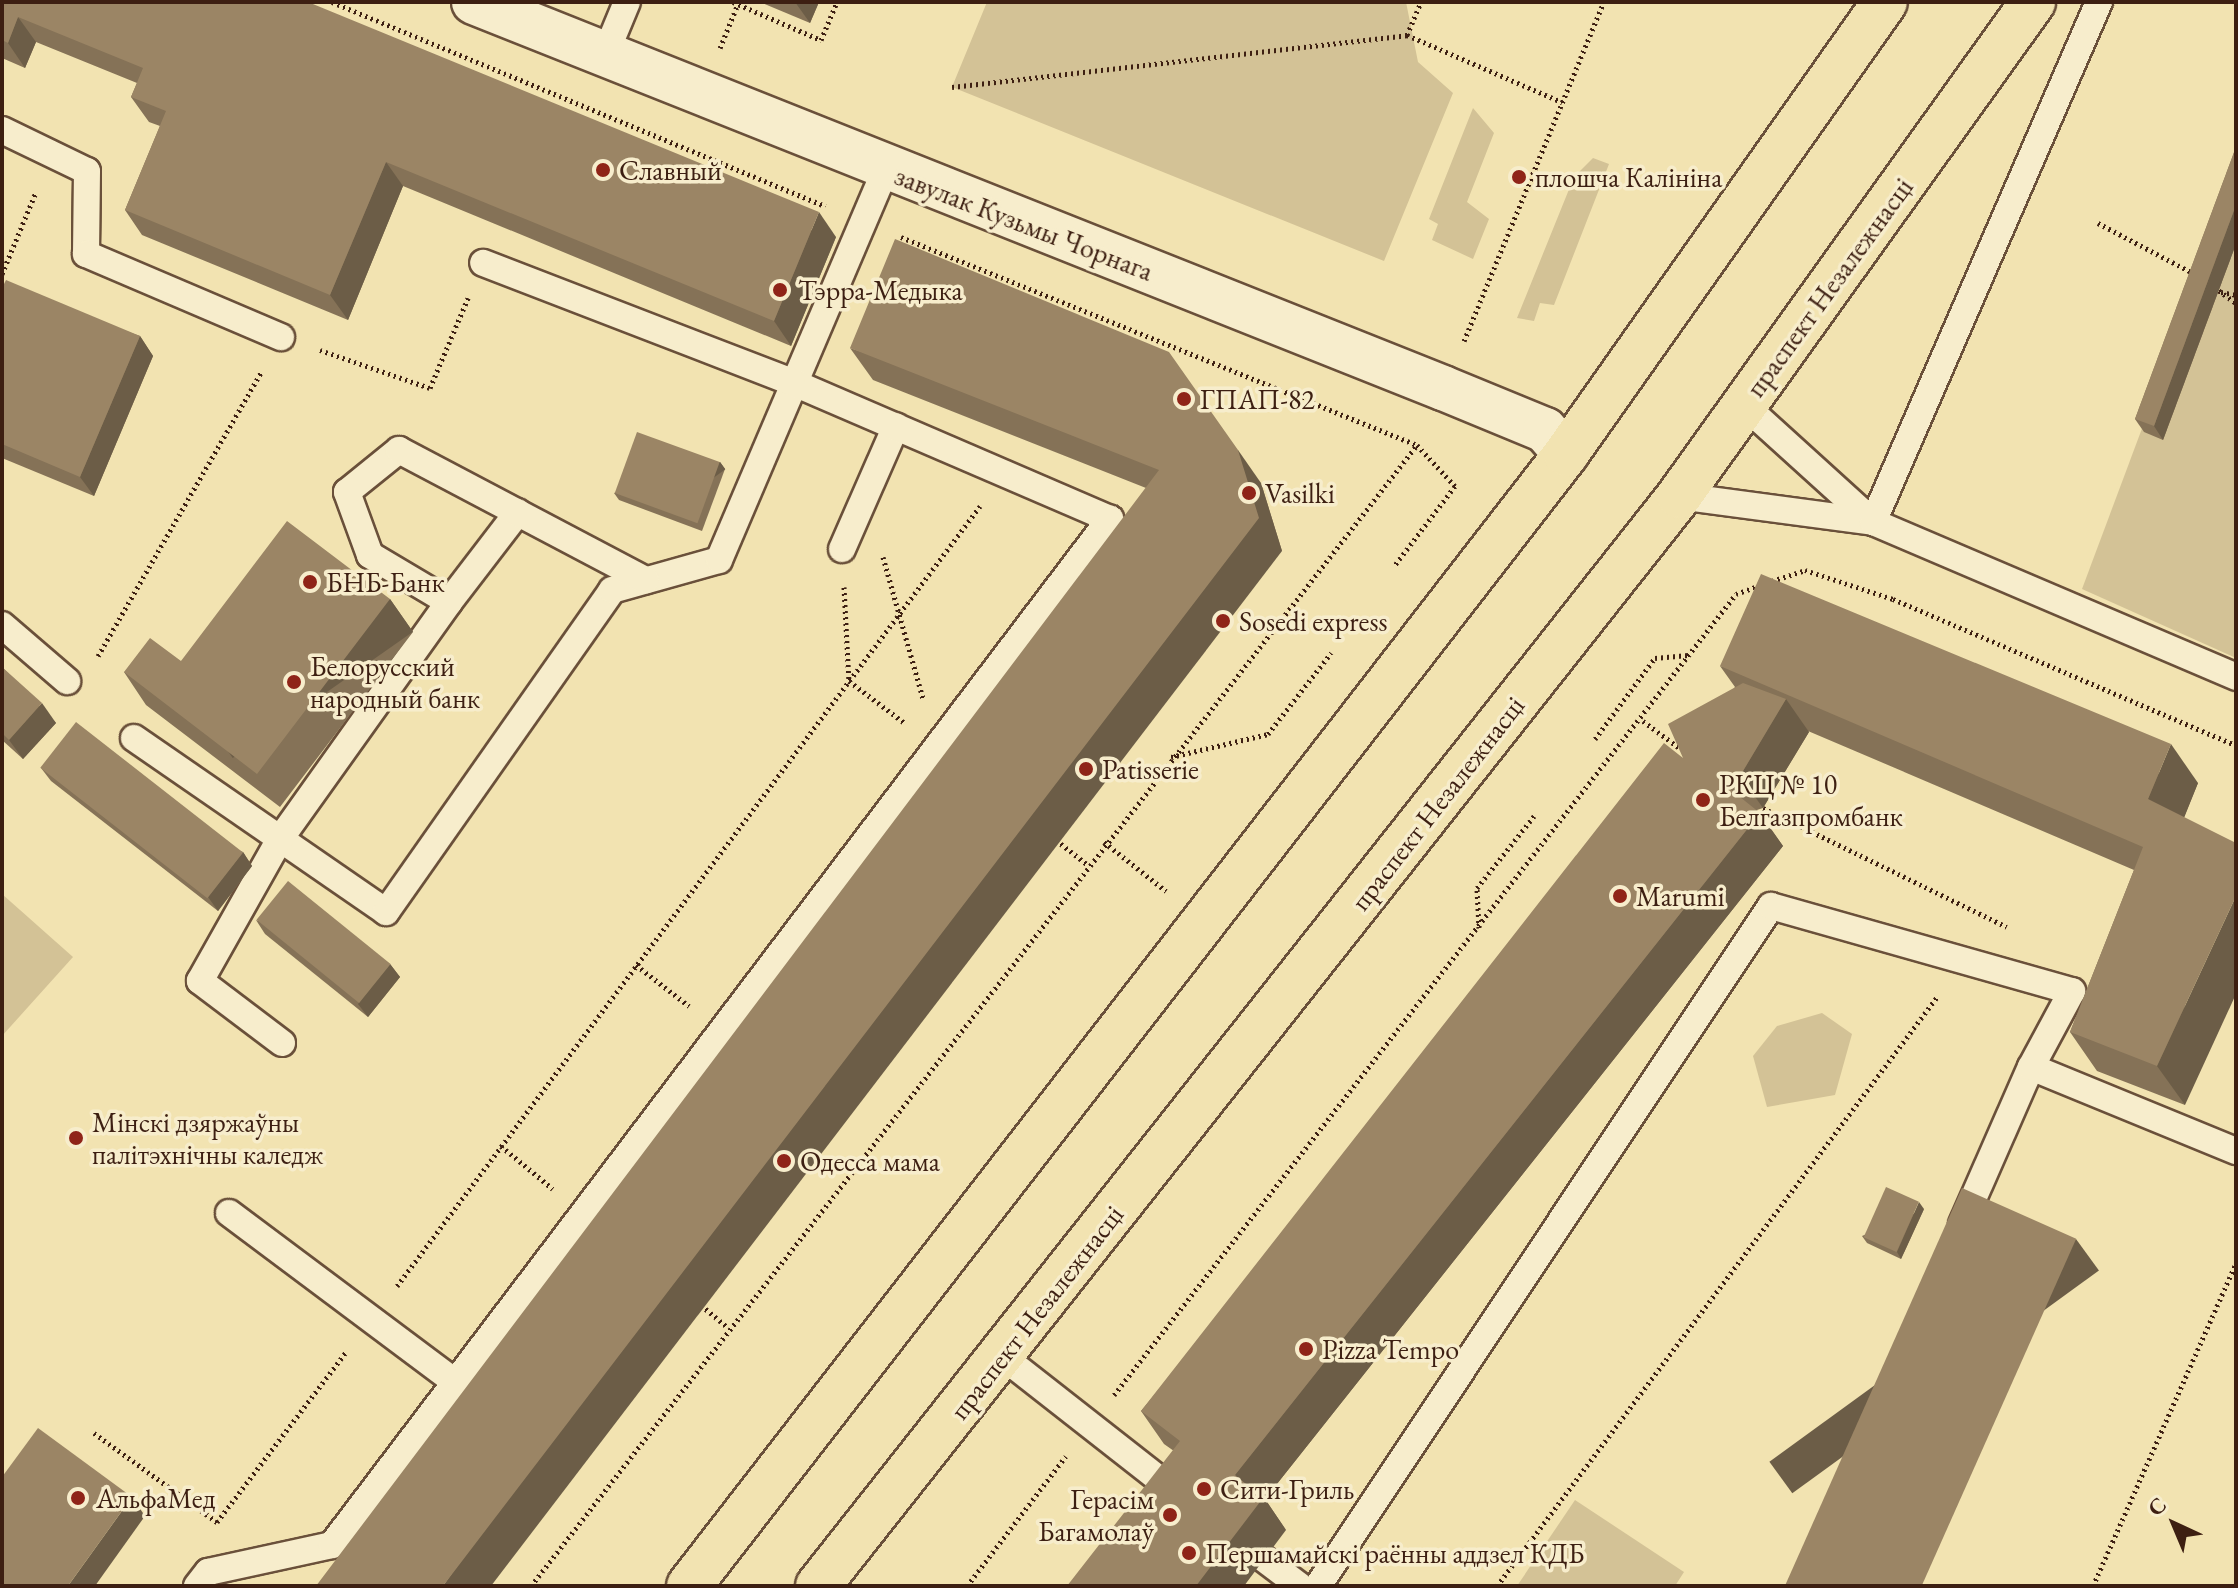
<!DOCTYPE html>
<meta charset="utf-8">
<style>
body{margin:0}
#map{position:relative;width:2238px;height:1588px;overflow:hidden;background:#f2e3b1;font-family:"EB Garamond",serif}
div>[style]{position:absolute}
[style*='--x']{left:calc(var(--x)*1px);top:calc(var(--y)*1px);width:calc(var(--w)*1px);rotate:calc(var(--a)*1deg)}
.green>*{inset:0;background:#d3c296}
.path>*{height:5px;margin-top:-2.5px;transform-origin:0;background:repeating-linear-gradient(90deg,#3d1f12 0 2px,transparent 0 6px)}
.roads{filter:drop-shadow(2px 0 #6a503a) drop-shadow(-2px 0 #6a503a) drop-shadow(0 2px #6a503a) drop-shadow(0 -2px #6a503a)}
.service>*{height:26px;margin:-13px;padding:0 13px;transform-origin:13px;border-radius:13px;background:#f7edcc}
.tertiary>*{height:44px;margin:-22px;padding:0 22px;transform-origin:22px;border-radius:22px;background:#f7edcc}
.primary>*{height:44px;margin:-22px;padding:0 22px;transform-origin:22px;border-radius:22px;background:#f2e3b1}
.wall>*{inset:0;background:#857257}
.shaded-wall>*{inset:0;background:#6c5d47;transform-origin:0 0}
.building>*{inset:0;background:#9b8565;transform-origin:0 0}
.dots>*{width:22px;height:22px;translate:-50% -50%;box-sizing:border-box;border:4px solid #f7edcc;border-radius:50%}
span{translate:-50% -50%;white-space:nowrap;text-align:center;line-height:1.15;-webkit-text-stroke:7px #f7edcc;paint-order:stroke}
.poi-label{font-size:28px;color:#3d1f12}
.left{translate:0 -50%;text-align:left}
.right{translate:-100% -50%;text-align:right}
.street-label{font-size:28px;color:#3d1f12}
.frame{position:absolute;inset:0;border:4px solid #3d1f12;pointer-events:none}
.north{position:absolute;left:2134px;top:1484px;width:80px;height:80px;-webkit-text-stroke:6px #f7edcc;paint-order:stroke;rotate:316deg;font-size:22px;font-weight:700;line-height:32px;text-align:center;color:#3d1f12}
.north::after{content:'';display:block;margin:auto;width:28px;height:36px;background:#3d1f12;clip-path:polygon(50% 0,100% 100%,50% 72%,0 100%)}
</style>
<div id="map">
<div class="green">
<div style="clip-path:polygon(987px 2px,1406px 2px,1418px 62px,1453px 93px,1384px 261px,952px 87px)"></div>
<div style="clip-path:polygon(1473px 108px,1494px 133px,1467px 202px,1489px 219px,1473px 259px,1432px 240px,1438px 224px,1429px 219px)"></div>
<div style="clip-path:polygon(1593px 158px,1609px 164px,1554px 305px,1540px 303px,1534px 321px,1517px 318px,1574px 177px)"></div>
<div style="clip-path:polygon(2236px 177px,2236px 658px,2082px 589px)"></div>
<div style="clip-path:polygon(2px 894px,73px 957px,2px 1036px)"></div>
<div style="clip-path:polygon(1822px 1013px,1852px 1034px,1835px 1095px,1767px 1107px,1753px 1056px,1777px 1026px)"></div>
<div style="clip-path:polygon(1575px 1500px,1684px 1572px,1675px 1586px,1517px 1586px)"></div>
</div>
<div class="path">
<div style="--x:332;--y:2;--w:534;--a:22.48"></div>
<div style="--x:733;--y:2;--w:96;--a:23.4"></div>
<div style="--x:821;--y:40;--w:41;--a:-67.2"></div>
<div style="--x:1407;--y:35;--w:36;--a:-67"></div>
<div style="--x:720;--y:48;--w:48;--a:-67.8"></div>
<div style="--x:952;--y:87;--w:458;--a:-6.5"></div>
<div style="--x:1407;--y:35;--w:169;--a:23.4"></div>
<div style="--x:2098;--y:223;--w:107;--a:27.8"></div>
<div style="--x:901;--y:237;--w:556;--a:21.95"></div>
<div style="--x:1417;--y:445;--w:56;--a:47.2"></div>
<div style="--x:1455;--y:486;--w:99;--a:127.2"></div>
<div style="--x:2;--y:274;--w:89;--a:-67.5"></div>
<div style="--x:2214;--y:287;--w:27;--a:36"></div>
<div style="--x:2221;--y:292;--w:15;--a:11"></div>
<div style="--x:1464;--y:341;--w:367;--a:-67.6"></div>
<div style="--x:320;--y:350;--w:116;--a:19.1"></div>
<div style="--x:430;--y:388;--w:98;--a:-67.1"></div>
<div style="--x:883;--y:557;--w:147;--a:74.2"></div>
<div style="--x:1772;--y:581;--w:35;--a:-18"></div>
<div style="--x:1805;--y:570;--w:93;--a:18.2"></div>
<div style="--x:1893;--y:599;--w:373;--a:23.1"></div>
<div style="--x:844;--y:587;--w:94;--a:87"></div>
<div style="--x:849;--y:681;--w:71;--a:37"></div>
<div style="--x:98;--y:656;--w:327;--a:-60.1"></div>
<div style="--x:1643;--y:721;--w:47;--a:36.4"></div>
<div style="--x:1595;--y:739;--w:101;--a:-53.5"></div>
<div style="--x:1655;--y:658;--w:36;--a:-5"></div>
<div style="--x:1171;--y:757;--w:100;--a:-13.3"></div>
<div style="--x:1268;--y:734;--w:103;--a:-52.1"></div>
<div style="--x:1763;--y:808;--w:271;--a:26"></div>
<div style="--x:1056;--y:840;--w:39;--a:38"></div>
<div style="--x:1104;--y:842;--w:79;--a:38.3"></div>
<div style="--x:1479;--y:928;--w:40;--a:-92.9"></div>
<div style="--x:1477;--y:888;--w:92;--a:-51.6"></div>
<div style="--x:636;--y:965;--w:67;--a:37.7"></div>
<div style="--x:501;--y:1146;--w:67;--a:39.6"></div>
<div style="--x:397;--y:1286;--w:974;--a:-53.22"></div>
<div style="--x:701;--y:1305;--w:34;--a:40"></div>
<div style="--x:1114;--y:1395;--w:1014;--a:-52.17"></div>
<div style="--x:1736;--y:594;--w:23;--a:-20"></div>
<div style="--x:94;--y:1433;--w:152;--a:35.9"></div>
<div style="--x:217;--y:1522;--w:215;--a:-52.8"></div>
<div style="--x:531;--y:1586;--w:1445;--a:-52.17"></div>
<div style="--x:967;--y:1586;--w:163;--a:-52.7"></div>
<div style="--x:1497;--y:1586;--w:735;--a:-53.24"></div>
<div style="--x:2093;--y:1586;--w:352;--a:-66.1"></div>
</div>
<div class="roads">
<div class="service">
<div style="--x:605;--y:55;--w:57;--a:-67.5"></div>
<div style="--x:2;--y:130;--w:94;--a:25.8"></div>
<div style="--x:87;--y:171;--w:83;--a:90.7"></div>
<div style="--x:86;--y:254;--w:212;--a:23.1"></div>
<div style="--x:1744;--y:405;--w:174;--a:42.2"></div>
<div style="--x:1679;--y:496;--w:196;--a:7.6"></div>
<div style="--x:1873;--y:522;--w:395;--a:23.1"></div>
<div style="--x:1873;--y:522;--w:567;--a:-66.51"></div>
<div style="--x:842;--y:549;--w:134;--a:-66.3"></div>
<div style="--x:449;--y:602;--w:113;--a:-52.5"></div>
<div style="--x:2;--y:625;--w:86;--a:40.7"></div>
<div style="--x:134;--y:738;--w:306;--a:34.6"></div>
<div style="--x:386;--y:912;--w:393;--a:-54.9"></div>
<div style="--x:612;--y:590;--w:111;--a:-15.7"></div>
<div style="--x:719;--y:560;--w:425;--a:-66.9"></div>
<div style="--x:282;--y:1043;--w:103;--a:-142.9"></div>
<div style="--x:200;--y:981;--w:163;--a:-60.6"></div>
<div style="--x:280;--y:839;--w:291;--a:-54.5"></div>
<div style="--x:449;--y:602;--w:92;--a:-149.3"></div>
<div style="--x:370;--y:555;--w:67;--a:-110.1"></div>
<div style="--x:347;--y:492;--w:67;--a:-38.9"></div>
<div style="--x:399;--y:450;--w:279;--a:27.8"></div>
<div style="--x:229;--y:1213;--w:282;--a:36.8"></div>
<div style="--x:1962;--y:1224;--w:171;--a:-66.3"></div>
<div style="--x:1002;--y:1356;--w:229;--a:38.1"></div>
<div style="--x:1264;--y:1559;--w:45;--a:36.9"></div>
<div style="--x:197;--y:1586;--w:18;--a:-52"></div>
<div style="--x:208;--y:1572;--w:127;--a:-12.3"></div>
<div style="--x:332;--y:1545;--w:1288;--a:-52.83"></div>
<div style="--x:1110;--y:519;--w:346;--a:-156.7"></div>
<div style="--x:792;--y:382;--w:331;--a:-158.9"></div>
<div style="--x:1318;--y:1586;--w:817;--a:-56.33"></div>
<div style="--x:1771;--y:906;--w:313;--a:15.8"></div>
<div style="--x:2072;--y:991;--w:86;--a:118.3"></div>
<div style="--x:2031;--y:1067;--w:222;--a:22.3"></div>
</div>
<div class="tertiary">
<div style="--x:474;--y:2;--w:1043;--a:21.72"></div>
<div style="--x:1443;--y:388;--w:110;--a:22.4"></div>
<div style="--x:1545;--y:430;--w:32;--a:49"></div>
</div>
<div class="primary">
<div style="--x:689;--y:1586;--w:1432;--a:-52.23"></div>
<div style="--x:1566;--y:454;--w:553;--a:-54.79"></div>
<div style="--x:818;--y:1586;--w:1389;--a:-51.69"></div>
<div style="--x:1679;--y:496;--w:608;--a:-54.37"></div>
</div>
</div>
<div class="wall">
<div style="clip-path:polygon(2px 2px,836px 237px,791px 346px,403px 186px,348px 320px,142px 235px,125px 210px,160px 126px,149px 122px,131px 97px,137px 83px,36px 42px,25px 68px,2px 58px)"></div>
<div style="clip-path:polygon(760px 2px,819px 2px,810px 23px)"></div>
<div style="clip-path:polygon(2236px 147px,2236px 244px,2163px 440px,2144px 432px,2135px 419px)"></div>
<div style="clip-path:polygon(2px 288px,140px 336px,153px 356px,94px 496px,2px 458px)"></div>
<div style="clip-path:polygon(850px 348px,1261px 483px,1282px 551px,1146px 488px,873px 380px)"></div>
<div style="clip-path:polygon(720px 462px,725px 469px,702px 531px,619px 500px,614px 493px)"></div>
<div style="clip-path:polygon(390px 599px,413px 632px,280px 807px,146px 705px,124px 672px,181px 661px)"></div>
<div style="clip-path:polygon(1720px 666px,2198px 783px,2184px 817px,2185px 1105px,2097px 1071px,2070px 1032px,2134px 870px,1808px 731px,1809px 732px,1763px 808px,1757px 810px,1783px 846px,1265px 1499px,1286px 1530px,1164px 1444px,1141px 1411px,1683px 758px,1735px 687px)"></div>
<div style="clip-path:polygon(2px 667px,56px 723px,23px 759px,2px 740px)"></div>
<div style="clip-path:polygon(41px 768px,243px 852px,252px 866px,218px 911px,51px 781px)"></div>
<div style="clip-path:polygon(256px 920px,390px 964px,400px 977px,368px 1017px,265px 934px)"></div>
<div style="clip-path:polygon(1924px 1209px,1901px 1259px,1867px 1243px,1862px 1236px)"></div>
</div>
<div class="shaded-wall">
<div style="clip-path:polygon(795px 2px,819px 2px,810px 23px)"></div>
<div style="clip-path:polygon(18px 17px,36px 42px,25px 68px,8px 43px)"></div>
<div style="clip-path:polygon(386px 162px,403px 186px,348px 320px,330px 295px)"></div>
<div style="clip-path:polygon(2236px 205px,2236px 244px,2163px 440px,2154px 426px)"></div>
<div style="clip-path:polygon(819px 212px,836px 237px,791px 346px,774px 321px)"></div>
<div style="clip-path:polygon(140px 336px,153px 356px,94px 496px,80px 477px)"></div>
<div style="clip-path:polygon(1238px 450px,1261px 483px,1282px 551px,491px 1586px,443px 1586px)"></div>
<div style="left:720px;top:462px;width:9px;height:66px;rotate:54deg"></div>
<div style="left:390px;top:599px;width:40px;height:220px;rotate:55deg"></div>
<div style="clip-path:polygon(1786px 699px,1809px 732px,1763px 808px,1740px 776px)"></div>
<div style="clip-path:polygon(42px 703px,56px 723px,23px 759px,9px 740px)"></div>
<div style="clip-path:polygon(2171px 744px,2198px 783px,2176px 838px,2148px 799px)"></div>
<div style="clip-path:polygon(1760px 813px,1783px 846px,1265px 1499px,1286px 1530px,1244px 1586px,1196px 1586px,1235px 1475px)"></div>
<div style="clip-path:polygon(243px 852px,252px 866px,218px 911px,208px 897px)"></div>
<div style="clip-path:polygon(2236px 896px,2236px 994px,2185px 1105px,2157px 1066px)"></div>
<div style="clip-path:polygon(390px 964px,400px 977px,368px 1017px,358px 1004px)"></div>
<div style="clip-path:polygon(1919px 1202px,1924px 1209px,1901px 1259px,1897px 1252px)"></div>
<div style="left:2076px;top:1239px;width:39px;height:379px;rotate:54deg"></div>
<div style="clip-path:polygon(132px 1497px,145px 1516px,95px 1586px,68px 1586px)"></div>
</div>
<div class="building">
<div style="clip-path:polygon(2px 2px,308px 2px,819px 212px,774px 321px,386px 162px,330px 295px,125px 210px,166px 111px,131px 97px,143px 68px,18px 17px,8px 43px,2px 40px)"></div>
<div style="clip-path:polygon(2236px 147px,2236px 205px,2154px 426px,2135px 419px)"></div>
<div style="clip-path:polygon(895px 239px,1169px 352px,1238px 450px,1259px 518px,443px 1586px,316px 1586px,1159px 470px,850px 348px)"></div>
<div style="clip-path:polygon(6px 280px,140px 336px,80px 477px,2px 444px,2px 288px)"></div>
<div style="left:637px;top:432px;width:88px;height:65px;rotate:20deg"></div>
<div style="clip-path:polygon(287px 521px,390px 599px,257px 774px,124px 672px,150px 638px,181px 661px)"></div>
<div style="clip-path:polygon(1761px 574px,2171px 744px,2148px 799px,2236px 843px,2236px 896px,2157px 1066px,2070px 1032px,2143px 847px,1720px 666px)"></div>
<div style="clip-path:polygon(2px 667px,42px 703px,9px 740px,2px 733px)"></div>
<div style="clip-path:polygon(1743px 683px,1786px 699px,1740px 776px,1720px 781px,1760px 813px,1235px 1475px,1263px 1498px,1196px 1586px,1067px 1586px,1180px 1441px,1141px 1411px,1664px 743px,1683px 758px,1668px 724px)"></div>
<div style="left:76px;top:722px;width:212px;height:58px;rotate:38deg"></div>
<div style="left:288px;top:881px;width:132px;height:50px;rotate:39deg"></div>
<div style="left:1886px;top:1187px;width:36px;height:55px;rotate:24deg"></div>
<div style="left:1962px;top:1188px;width:125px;height:435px;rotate:24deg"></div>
<div style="clip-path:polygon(38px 1428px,132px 1497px,68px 1586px,2px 1586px,2px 1477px)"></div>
</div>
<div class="dots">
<div style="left:603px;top:170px;background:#8f2418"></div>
<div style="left:1519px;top:177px;background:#8f2418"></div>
<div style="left:780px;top:290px;background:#8f2418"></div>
<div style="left:1184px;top:399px;background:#8f2418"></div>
<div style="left:1249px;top:493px;background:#8f2418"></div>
<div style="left:310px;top:582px;background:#8f2418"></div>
<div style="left:1223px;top:621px;background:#8f2418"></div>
<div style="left:294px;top:682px;background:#8f2418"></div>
<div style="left:1086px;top:769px;background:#8f2418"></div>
<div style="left:1703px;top:800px;background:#8f2418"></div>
<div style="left:1620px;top:896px;background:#8f2418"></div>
<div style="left:76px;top:1138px;background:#8f2418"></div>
<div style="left:784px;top:1161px;background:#8f2418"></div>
<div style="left:1306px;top:1349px;background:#8f2418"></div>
<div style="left:1204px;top:1489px;background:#8f2418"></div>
<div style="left:78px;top:1498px;background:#8f2418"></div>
<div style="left:1170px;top:1515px;background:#8f2418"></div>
<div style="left:1189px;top:1553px;background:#8f2418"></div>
</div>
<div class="poi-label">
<span class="left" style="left:619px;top:170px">Славный</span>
<span class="left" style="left:1535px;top:177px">плошча Калініна</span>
<span class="left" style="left:798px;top:290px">Тэрра-Медыка</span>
<span class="left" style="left:1200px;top:399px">ГПАП-82</span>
<span class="left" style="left:1265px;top:493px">Vasilki</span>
<span class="left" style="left:326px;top:582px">БНБ-Банк</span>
<span class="left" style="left:1239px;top:621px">Sosedi express</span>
<span class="left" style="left:310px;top:682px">Белорусский<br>народный банк</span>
<span class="left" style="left:1102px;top:769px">Patisserie</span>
<span class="left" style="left:1719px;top:800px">РКЦ № 10<br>Белгазпромбанк</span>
<span class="left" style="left:1636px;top:896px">Marumi</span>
<span class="left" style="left:92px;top:1138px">Мінскі дзяржаўны<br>палітэхнічны каледж</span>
<span class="left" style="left:800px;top:1161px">Одесса мама</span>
<span class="left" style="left:1322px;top:1349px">Pizza Tempo</span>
<span class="left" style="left:1220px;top:1489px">Сити-Гриль</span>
<span class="left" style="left:96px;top:1498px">АльфаМед</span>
<span class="right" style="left:1154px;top:1515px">Герасім<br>Багамолаў</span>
<span class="left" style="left:1205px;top:1553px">Першамайскі раённы аддзел КДБ</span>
</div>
<div class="street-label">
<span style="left:1024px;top:223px;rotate:21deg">завулак Кузьмы Чорнага</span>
<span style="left:1829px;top:287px;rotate:-54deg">праспект Незалежнасці</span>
<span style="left:1437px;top:803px;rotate:-52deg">праспект Незалежнасці</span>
<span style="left:1036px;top:1312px;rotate:-52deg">праспект Незалежнасці</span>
</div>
<div class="frame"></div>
<div class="north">С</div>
</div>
